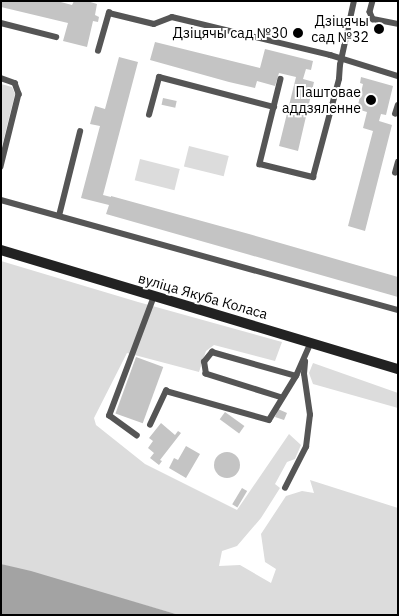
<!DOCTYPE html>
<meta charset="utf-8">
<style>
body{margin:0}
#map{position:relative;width:399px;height:616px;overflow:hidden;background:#fff;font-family:"IBM Plex Sans",sans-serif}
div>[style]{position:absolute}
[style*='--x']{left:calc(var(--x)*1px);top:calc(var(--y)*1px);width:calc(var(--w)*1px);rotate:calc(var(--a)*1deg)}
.green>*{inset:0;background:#dcdcdc;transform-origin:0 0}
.water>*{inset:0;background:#a3a3a3}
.building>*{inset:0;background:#c4c4c4;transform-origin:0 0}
.round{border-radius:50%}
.lane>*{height:5.5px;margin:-2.75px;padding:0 2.75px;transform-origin:2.75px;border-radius:2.75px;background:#555}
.secondary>*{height:10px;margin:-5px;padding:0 5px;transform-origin:5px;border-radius:5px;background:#222}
.dots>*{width:14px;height:14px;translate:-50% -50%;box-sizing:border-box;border:2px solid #fff;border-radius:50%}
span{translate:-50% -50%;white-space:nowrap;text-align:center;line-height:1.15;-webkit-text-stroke:4px #fff;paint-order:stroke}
.poi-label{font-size:14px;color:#000}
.right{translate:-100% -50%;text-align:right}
.street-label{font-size:14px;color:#000}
.frame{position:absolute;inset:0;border:2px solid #000;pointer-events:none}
</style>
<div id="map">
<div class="green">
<div style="clip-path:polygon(1px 84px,12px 87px,15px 94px,1px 150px)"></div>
<div style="left:189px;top:146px;width:41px;height:21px;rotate:14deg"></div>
<div style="left:140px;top:159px;width:41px;height:22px;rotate:14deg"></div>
<div style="clip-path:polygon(1px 261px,138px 302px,282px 342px,275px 361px,214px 345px,206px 351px,199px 372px,127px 353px,94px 418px,96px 425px,145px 464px,237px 510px,289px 434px,301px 445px,295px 459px,287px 462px,275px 484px,280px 488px,261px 518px,237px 546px,222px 551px,219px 566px,240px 565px,271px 583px,276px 569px,265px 562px,261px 534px,286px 496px,302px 491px,314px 493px,310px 480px,398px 508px,398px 615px,179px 615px,1px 564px)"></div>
<div style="clip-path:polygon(313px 363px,398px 393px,398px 408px,313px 384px,309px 373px)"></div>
</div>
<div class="water">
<div style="clip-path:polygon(1px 564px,31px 571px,179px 615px,1px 615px)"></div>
</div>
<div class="building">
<div style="clip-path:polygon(1px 1px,57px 1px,72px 5px,74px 1px,87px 1px,97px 4px,95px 15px,99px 17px,98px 22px,93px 21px,87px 47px,63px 41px,68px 23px,1px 7px)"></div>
<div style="clip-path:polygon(155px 42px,260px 68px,265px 49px,313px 61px,311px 70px,306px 69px,303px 79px,314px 82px,298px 151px,279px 146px,296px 77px,279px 73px,275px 86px,257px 81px,255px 88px,229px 82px,150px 60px)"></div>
<div style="clip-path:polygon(119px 57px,138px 62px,103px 195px,111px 197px,111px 196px,249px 234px,398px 277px,398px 297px,106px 214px,109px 205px,81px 198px,100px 126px,90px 124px,95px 106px,105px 109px)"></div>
<div style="clip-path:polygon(361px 77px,393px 86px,386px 115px,381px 114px,379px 121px,392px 125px,365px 231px,348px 226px,373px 131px,363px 128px,367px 112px,357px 109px,363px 84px,360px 83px)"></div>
<div style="left:163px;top:98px;width:14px;height:7px;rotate:12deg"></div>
<div style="left:136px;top:357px;width:29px;height:60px;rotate:20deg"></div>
<div style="clip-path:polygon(278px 409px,287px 413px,284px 420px,275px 417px)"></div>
<div style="left:225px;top:412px;width:24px;height:9px;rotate:36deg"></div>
<div style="clip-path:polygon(161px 423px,175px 435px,178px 431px,181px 433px,160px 460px,162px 461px,159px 465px,150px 458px,154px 453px,148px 448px,153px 441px,149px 438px)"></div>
<div style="clip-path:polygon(186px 446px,200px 454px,186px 478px,169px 468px,174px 458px,178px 460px)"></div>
<div class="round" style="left:214px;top:452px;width:26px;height:26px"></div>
<div style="left:242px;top:488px;width:6px;height:19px;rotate:31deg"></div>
</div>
<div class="lane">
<div style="--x:373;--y:1;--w:11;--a:105"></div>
<div style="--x:370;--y:12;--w:8;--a:67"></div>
<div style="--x:373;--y:19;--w:25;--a:11"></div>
<div style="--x:1;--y:23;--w:57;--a:14.3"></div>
<div style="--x:98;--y:51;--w:40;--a:-74"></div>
<div style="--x:109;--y:13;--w:46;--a:13.7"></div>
<div style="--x:154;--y:24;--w:19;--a:-21"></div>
<div style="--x:172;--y:17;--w:163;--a:13.5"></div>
<div style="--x:330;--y:55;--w:71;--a:17.2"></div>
<div style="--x:1;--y:78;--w:15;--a:20"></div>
<div style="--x:15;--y:83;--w:12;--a:70"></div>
<div style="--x:19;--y:94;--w:75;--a:103.9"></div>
<div style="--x:281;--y:79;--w:88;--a:103.9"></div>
<div style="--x:260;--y:164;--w:55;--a:13.8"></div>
<div style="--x:313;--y:177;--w:101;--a:-75.1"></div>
<div style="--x:339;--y:79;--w:14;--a:-86"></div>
<div style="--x:340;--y:65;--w:66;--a:-77.7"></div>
<div style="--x:395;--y:114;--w:9;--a:-72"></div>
<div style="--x:149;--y:115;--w:39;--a:-75"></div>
<div style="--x:159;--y:77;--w:119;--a:14.6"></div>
<div style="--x:395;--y:173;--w:11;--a:-75"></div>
<div style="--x:1;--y:200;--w:412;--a:15.5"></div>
<div style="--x:59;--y:216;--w:87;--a:-76"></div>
<div style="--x:282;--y:398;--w:80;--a:-162.5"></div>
<div style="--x:206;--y:374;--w:12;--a:-99"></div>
<div style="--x:204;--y:362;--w:13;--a:-51"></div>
<div style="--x:212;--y:352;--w:87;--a:15.9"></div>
<div style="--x:150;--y:425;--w:38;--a:-65"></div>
<div style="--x:166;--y:391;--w:107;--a:15.7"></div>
<div style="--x:269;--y:420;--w:52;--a:-58.5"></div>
<div style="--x:296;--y:376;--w:37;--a:-66"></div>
<div style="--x:137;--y:436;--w:34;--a:-144"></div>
<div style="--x:109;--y:416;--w:128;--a:-69.4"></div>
<div style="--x:285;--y:488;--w:46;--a:-62.9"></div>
<div style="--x:306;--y:447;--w:32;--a:-83"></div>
<div style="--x:310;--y:415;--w:41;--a:-98.3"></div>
<div style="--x:304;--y:374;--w:12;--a:-85"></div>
</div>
<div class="secondary">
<div style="--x:1;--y:250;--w:414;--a:16.7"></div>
</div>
<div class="dots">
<div style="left:379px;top:29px;background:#000"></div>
<div style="left:298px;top:33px;background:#000"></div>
<div style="left:371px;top:100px;background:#000"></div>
</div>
<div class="poi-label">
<span class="right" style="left:369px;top:29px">Дзіцячы<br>сад №32</span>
<span class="right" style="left:288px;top:33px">Дзіцячы сад №30</span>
<span class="right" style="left:361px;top:100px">Паштовае<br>аддзяленне</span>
</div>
<div class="street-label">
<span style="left:203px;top:296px;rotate:16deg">вуліца Якуба Коласа</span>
</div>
<div class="frame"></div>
</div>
